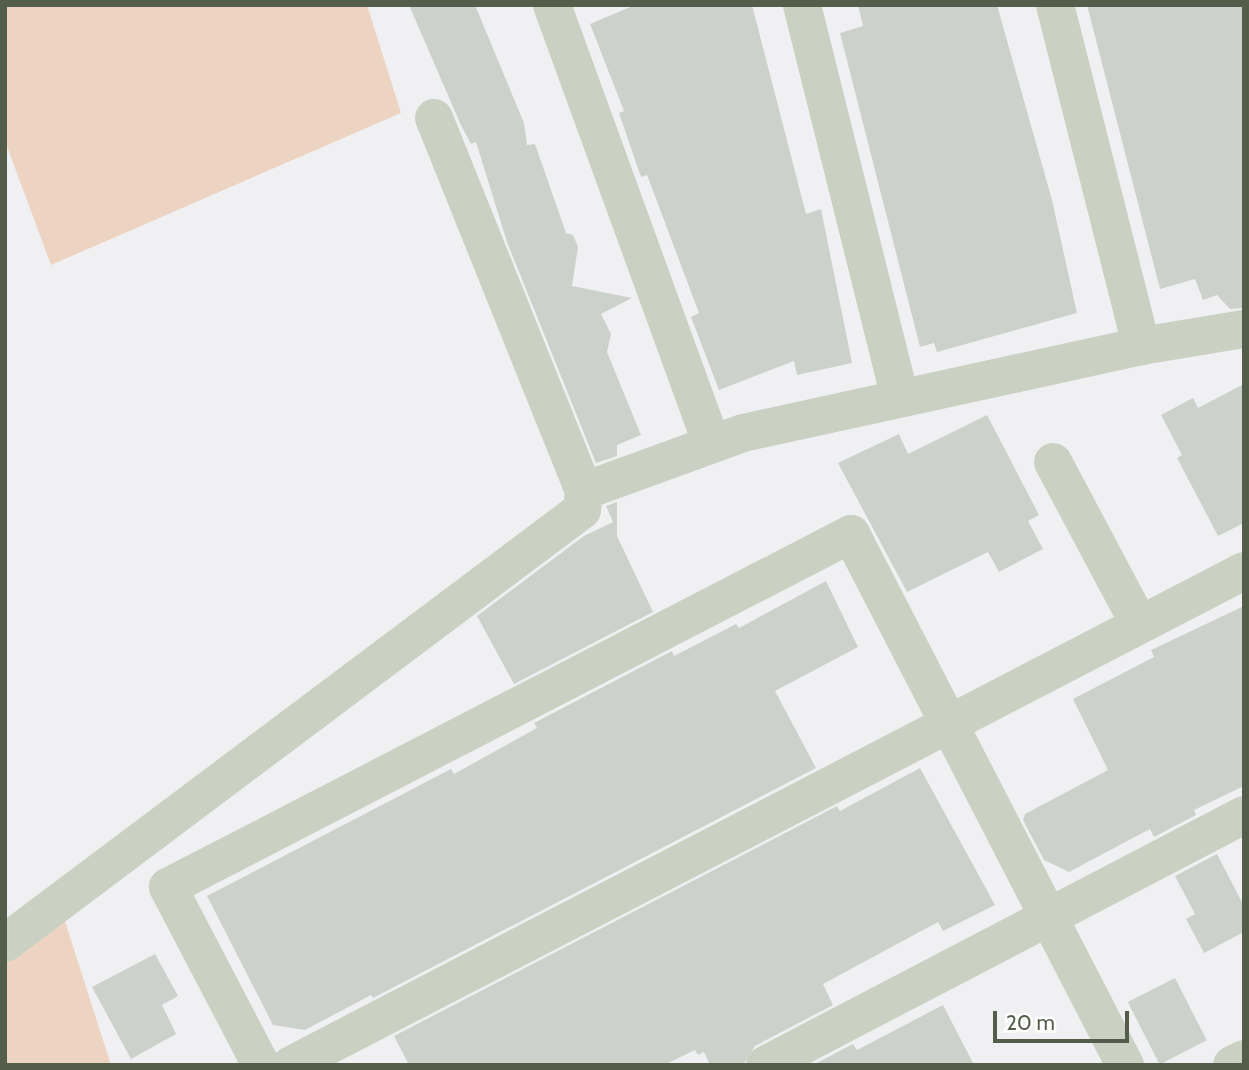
<!DOCTYPE html>
<style>
body{margin:0}
#map{position:relative;width:1249px;height:1070px;overflow:hidden;background:#f0f0f3;font-family:Cabin,sans-serif}
div>[style]{position:absolute}
[style*='--x']{left:calc(var(--x)*1px);top:calc(var(--y)*1px);width:calc(var(--w)*1px);rotate:calc(var(--a)*1deg)}
.green>*{inset:0;background:#edd4c2}
.building>*{inset:0;background:#ccd2cb;transform-origin:0 0}
.minor>*{height:38px;margin:-19px;padding:0 19px;transform-origin:19px;border-radius:19px;background:#cad1c2}
span{translate:-50% -50%;white-space:nowrap;text-align:center;line-height:1.15;-webkit-text-stroke:6px #fff;paint-order:stroke}
.frame{position:absolute;inset:0;border:7px solid #535d49;pointer-events:none}
.scale{position:absolute;left:993px;top:1011px;width:136px;height:32px;box-sizing:border-box;border:4px solid #535d49;border-top:0;padding-left:9px;font-size:21px;line-height:24px;white-space:nowrap;color:#535d49;-webkit-text-stroke:5px #fff;paint-order:stroke}
</style>
<div id="map">
<div class="green">
<div style="clip-path:polygon(5px 5px,367px 5px,401px 113px,51px 265px,5px 141px)"></div>
<div style="clip-path:polygon(62px 912px,111px 1065px,5px 1065px,5px 953px)"></div>
</div>
<div class="building">
<div style="clip-path:polygon(409px 5px,475px 5px,524px 123px,527px 145px,535px 144px,566px 233px,573px 235px,578px 247px,572px 286px,632px 298px,601px 314px,611px 334px,607px 352px,641px 435px,617px 445px,617px 456px,596px 463px,507px 242px,476px 142px,471px 144px,460px 123px)"></div>
<div style="clip-path:polygon(635px 5px,752px 5px,806px 214px,821px 209px,852px 363px,797px 375px,794px 361px,719px 390px,691px 317px,699px 313px,647px 175px,641px 177px,619px 113px,624px 111px,590px 24px)"></div>
<div style="clip-path:polygon(858px 5px,997px 5px,1052px 200px,1077px 313px,937px 352px,934px 343px,920px 347px,840px 33px,863px 26px)"></div>
<div style="clip-path:polygon(1087px 5px,1244px 5px,1244px 308px,1230px 309px,1217px 295px,1203px 300px,1195px 279px,1160px 289px)"></div>
<div style="clip-path:polygon(1244px 384px,1244px 523px,1218px 536px,1177px 458px,1182px 455px,1161px 415px,1193px 398px,1198px 408px)"></div>
<div style="clip-path:polygon(987px 415px,1039px 515px,1028px 521px,1043px 549px,999px 572px,988px 552px,907px 592px,838px 463px,899px 434px,908px 454px)"></div>
<div style="clip-path:polygon(617px 502px,617px 536px,653px 612px,514px 684px,477px 616px,584px 536px,613px 522px,606px 506px)"></div>
<div style="clip-path:polygon(826px 581px,858px 647px,775px 691px,816px 768px,373px 998px,371px 995px,305px 1030px,273px 1025px,207px 896px,451px 769px,454px 774px,537px 728px,534px 723px,672px 651px,674px 656px,736px 624px,739px 628px)"></div>
<div style="clip-path:polygon(1244px 606px,1244px 786px,1194px 810px,1196px 815px,1154px 837px,1150px 829px,1069px 872px,1044px 860px,1023px 820px,1025px 814px,1108px 770px,1073px 699px,1154px 657px,1151px 650px)"></div>
<div style="clip-path:polygon(920px 768px,995px 905px,943px 931px,938px 922px,823px 984px,833px 1005px,755px 1046px,743px 1065px,710px 1065px,704px 1052px,698px 1055px,695px 1050px,664px 1065px,409px 1065px,394px 1036px,837px 806px,840px 811px)"></div>
<div style="clip-path:polygon(1217px 854px,1244px 906px,1244px 932px,1204px 953px,1186px 919px,1195px 914px,1175px 876px)"></div>
<div style="clip-path:polygon(155px 954px,178px 996px,162px 1005px,176px 1034px,131px 1059px,92px 987px)"></div>
<div style="left:1175px;top:978px;width:70px;height:53px;rotate:63deg"></div>
<div style="clip-path:polygon(943px 1005px,974px 1065px,813px 1065px,853px 1044px,857px 1050px)"></div>
</div>
<div class="minor">
<div style="--x:552;--y:5;--w:465;--a:70"></div>
<div style="--x:802;--y:5;--w:405;--a:76"></div>
<div style="--x:1055;--y:5;--w:352;--a:75.8"></div>
<div style="--x:434;--y:118;--w:402;--a:68.1"></div>
<div style="--x:1053;--y:462;--w:183;--a:62"></div>
<div style="--x:5;--y:943;--w:721;--a:-36.89"></div>
<div style="--x:582;--y:510;--w:19;--a:-84"></div>
<div style="--x:584;--y:491;--w:169;--a:-20"></div>
<div style="--x:743;--y:433;--w:407;--a:-12.3"></div>
<div style="--x:1141;--y:346;--w:104;--a:-9.4"></div>
<div style="--x:261;--y:1065;--w:201;--a:-117.6"></div>
<div style="--x:168;--y:887;--w:769;--a:-27.33"></div>
<div style="--x:851;--y:534;--w:598;--a:62.71"></div>
<div style="--x:291;--y:1065;--w:1073;--a:-27.4"></div>
<div style="--x:765;--y:1065;--w:540;--a:-27.56"></div>
<div style="--x:1232;--y:1065;--w:13;--a:-27"></div>
</div>
<div class="frame"></div>
<div class="scale">20 m</div>
</div>
